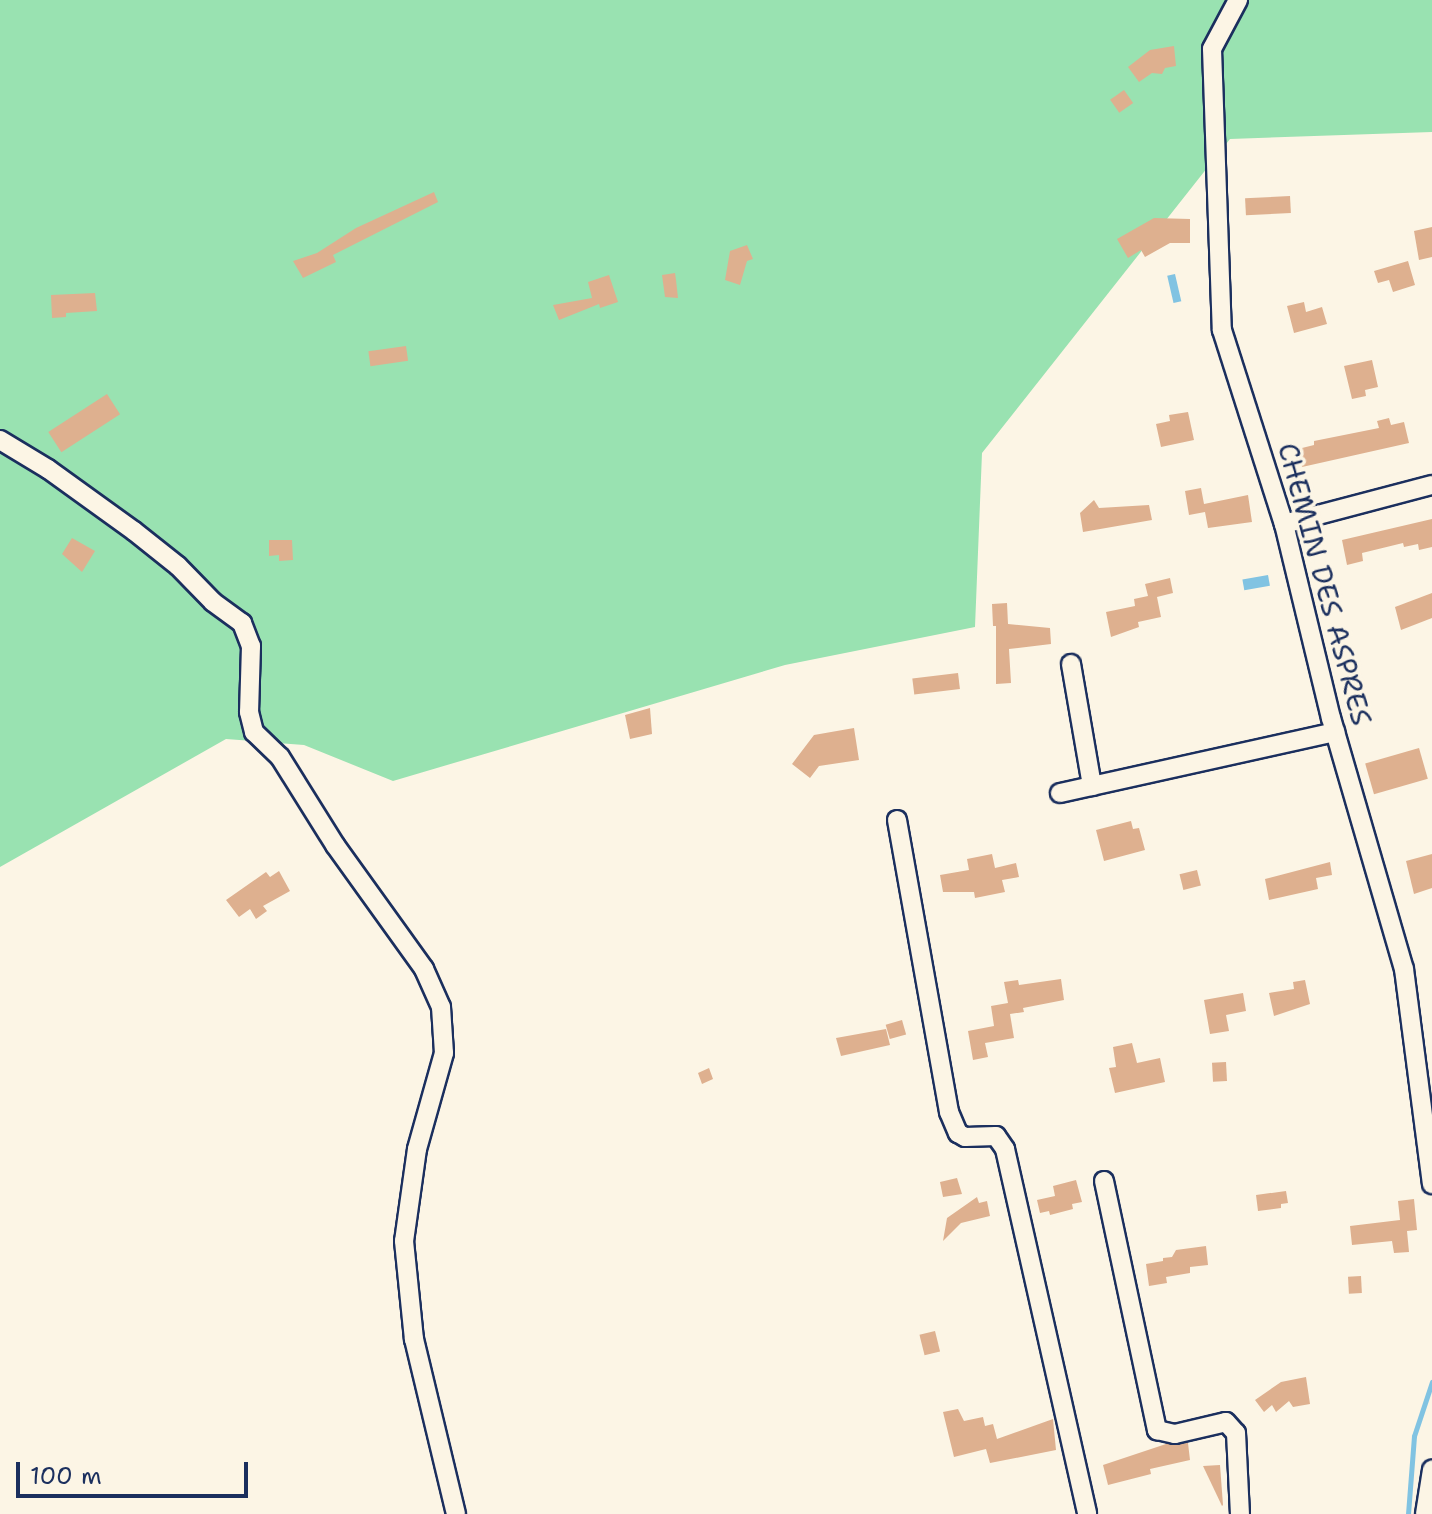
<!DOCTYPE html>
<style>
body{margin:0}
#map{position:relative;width:1432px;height:1514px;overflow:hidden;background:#fcf5e5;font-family:"Shantell Sans",sans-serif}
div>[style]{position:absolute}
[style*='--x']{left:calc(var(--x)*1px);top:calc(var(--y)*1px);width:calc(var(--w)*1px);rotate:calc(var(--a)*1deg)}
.green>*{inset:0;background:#99e2b1}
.water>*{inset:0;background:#81c3e2;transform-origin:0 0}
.stream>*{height:5px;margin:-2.5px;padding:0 2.5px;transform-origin:2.5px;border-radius:2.5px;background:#81c3e2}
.building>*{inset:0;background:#deb08f;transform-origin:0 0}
.roads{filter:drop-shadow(2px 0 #1b2f5e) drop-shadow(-2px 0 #1b2f5e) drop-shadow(0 2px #1b2f5e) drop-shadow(0 -2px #1b2f5e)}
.minor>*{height:18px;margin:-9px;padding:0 9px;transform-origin:9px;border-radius:9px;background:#fcf5e5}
span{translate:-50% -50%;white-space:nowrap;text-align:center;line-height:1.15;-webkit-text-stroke:7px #fcf5e5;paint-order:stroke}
.street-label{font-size:28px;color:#1b2f5e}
.scale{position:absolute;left:16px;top:1462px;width:232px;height:36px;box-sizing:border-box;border:4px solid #1b2f5e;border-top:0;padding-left:10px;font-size:24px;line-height:28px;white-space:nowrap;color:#1b2f5e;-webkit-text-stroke:6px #fcf5e5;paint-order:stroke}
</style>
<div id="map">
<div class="green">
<div style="clip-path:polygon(0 0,1432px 0,1432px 132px,1230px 139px,982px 453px,975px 627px,785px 665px,393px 781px,304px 745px,226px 739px,0 867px)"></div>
</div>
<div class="water">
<div style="left:1175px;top:274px;width:28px;height:8px;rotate:77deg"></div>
<div style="left:1268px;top:575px;width:11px;height:26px;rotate:80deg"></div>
</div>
<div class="stream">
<div style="--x:1408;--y:1514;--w:78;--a:-85.6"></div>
<div style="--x:1414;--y:1436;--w:57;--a:-71.6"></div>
</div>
<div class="building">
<div style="clip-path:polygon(1174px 46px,1176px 66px,1165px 68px,1162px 74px,1152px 73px,1139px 82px,1128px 67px,1150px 50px)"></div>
<div style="left:1124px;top:90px;width:16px;height:17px;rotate:55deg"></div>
<div style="clip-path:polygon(434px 192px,438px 202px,333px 255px,336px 262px,303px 278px,293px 261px,317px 253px,356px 228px)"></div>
<div style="left:1290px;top:196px;width:17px;height:45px;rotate:87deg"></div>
<div style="clip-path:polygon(1154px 218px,1190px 219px,1190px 243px,1170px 243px,1145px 257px,1141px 250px,1128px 258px,1117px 239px)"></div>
<div style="clip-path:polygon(1432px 227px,1432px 257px,1419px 260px,1414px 231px)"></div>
<div style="clip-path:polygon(747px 245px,753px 259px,747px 261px,740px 285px,725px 280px,730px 251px)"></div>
<div style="clip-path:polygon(1408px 261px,1415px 285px,1393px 292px,1389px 280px,1378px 283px,1374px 271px)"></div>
<div style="clip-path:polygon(675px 273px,676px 280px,678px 298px,665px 297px,662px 275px)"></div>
<div style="clip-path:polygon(609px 275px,618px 302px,600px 308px,599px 304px,559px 320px,553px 305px,592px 298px,588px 282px)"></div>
<div style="clip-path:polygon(95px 293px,97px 311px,66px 313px,66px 317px,52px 318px,51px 295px)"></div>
<div style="clip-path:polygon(1304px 302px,1306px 312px,1322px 307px,1327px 324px,1294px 333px,1287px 306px)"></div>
<div style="left:406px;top:346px;width:15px;height:38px;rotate:82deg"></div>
<div style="clip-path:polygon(1372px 360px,1378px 387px,1365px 390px,1366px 396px,1352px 399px,1344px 366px)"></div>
<div style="left:107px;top:394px;width:24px;height:70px;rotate:57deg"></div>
<div style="clip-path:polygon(1188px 412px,1194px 440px,1161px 447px,1156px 424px,1170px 421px,1169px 415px)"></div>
<div style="clip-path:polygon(1389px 418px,1391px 425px,1404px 422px,1409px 443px,1302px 467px,1298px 449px,1314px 445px,1314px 441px,1379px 428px,1377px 421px)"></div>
<div style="clip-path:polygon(1201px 488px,1204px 504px,1248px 495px,1252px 522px,1208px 528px,1205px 512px,1189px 515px,1185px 491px)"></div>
<div style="clip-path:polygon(1094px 500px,1099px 508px,1149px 505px,1152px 520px,1083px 532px,1080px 513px)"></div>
<div style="clip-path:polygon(1432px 519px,1432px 547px,1419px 550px,1418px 544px,1404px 547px,1403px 543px,1362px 553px,1363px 561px,1347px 565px,1342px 540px)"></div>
<div style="clip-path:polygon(72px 538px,95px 551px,82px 572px,62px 554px)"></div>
<div style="clip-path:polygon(269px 540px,292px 540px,293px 560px,279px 561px,279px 555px,269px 556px)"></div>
<div style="clip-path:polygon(1170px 578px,1173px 593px,1157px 597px,1161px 617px,1138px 622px,1139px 627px,1111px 637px,1106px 612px,1135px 606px,1134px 599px,1148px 596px,1145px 584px)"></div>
<div style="clip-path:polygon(1432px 593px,1432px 618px,1401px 630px,1395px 607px)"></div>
<div style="clip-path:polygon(1007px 603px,1008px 624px,1050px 628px,1051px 644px,1009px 649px,1011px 683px,996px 684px,996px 626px,993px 626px,992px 604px)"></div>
<div style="left:958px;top:673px;width:16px;height:46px;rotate:83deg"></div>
<div style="clip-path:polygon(650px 708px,652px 734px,630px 739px,625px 715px)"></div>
<div style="clip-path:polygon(854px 728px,859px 760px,819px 766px,810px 778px,792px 764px,814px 735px)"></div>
<div style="left:1419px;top:748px;width:32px;height:56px;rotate:74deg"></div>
<div style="clip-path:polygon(1131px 821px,1133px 829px,1139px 828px,1145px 850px,1104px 861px,1096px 830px)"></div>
<div style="clip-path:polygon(992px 854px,995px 868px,1016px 863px,1019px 877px,1002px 880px,1005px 892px,975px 898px,974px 892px,943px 892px,940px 875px,969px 870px,967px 859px)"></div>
<div style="clip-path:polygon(1432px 854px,1432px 888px,1414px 894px,1406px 861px)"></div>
<div style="clip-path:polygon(1330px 862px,1332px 875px,1316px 878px,1318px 889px,1269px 900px,1265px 879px)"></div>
<div style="left:1197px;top:870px;width:16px;height:18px;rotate:76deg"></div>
<div style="clip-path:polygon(279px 871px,290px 891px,263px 906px,267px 911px,256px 919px,250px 909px,239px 917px,226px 900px,266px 872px,270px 877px)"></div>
<div style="clip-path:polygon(1061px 979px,1064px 1000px,1023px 1008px,1024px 1012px,1010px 1014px,1014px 1038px,985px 1043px,988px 1057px,973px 1060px,968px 1031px,994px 1026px,991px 1006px,1008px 1003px,1004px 982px,1018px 980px,1019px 985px)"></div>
<div style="clip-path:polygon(1305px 980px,1310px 1004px,1274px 1016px,1269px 993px,1294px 989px,1293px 982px)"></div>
<div style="clip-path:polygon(1243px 993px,1246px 1011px,1226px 1015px,1229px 1031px,1210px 1034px,1204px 1000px)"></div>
<div style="left:902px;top:1020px;width:15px;height:17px;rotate:74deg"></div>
<div style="clip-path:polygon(886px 1029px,890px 1045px,841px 1056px,836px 1038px)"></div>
<div style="clip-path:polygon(1132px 1043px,1137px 1063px,1160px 1058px,1165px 1082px,1115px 1093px,1109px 1068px,1116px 1067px,1113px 1047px)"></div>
<div style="left:1226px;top:1062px;width:19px;height:14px;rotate:87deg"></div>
<div style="clip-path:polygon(709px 1068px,713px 1079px,702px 1084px,698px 1073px)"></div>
<div style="clip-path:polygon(957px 1178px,962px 1194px,943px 1197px,940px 1182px)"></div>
<div style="clip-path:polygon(1076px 1180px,1082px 1202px,1072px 1204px,1073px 1209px,1050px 1215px,1049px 1211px,1040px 1213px,1037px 1200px,1055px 1196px,1053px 1186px)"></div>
<div style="clip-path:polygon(1286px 1191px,1288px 1203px,1281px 1204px,1281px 1208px,1258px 1211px,1256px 1195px)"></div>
<div style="clip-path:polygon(977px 1197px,979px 1203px,987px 1201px,990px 1216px,961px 1223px,943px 1241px,947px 1218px)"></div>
<div style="clip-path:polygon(1414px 1199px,1417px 1230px,1407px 1231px,1409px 1252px,1394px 1253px,1392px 1241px,1352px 1245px,1350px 1226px,1400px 1220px,1398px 1201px)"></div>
<div style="clip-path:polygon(1206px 1246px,1208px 1265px,1190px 1267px,1190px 1273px,1166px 1277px,1167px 1283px,1149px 1286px,1146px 1264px,1163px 1261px,1163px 1258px,1172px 1257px,1176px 1250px)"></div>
<div style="left:1361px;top:1276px;width:17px;height:13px;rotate:87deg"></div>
<div style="left:935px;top:1331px;width:21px;height:16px;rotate:76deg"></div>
<div style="clip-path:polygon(1306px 1377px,1310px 1404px,1293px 1407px,1289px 1401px,1276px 1412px,1272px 1405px,1264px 1412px,1255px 1400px,1281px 1382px)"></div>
<div style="clip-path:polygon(958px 1409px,964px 1421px,983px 1417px,985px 1426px,993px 1424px,997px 1439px,1053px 1419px,1056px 1450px,990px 1463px,986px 1449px,954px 1457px,943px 1412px)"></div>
<div style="clip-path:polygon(1188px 1443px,1190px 1460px,1150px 1469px,1151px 1474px,1108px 1485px,1103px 1465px,1166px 1444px)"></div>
<div style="clip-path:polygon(1220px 1465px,1223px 1505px,1222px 1506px,1203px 1466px)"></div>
</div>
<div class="roads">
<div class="minor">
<div style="--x:1238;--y:0;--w:55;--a:118"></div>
<div style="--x:1212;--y:49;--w:281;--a:88"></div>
<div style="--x:1222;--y:330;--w:204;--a:72.3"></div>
<div style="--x:1284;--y:524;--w:200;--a:76.4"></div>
<div style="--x:1331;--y:718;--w:261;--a:73.8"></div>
<div style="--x:1404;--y:969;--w:217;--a:82.6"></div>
<div style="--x:0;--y:440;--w:56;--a:31.1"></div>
<div style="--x:48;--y:469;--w:106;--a:35.8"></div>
<div style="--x:134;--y:531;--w:56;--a:38.5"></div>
<div style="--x:178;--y:566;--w:50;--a:45.8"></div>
<div style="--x:213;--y:602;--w:36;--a:36"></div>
<div style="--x:242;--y:623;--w:25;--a:69"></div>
<div style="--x:251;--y:646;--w:66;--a:91.7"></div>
<div style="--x:249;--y:712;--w:21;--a:76"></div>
<div style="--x:254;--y:732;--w:36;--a:44"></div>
<div style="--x:280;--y:757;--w:104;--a:58"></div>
<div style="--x:335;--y:845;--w:153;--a:54.3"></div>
<div style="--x:424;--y:969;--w:42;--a:65.9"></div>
<div style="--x:441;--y:1007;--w:46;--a:86.3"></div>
<div style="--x:444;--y:1053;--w:100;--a:105.7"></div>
<div style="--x:417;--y:1149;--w:93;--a:98"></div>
<div style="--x:404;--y:1241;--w:99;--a:84.2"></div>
<div style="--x:414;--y:1339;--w:180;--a:76.5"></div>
<div style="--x:1284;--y:524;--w:153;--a:-14.8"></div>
<div style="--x:1071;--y:664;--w:124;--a:80.2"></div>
<div style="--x:1060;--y:793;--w:282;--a:-12.5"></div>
<div style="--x:897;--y:820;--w:297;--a:79.9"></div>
<div style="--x:949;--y:1112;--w:23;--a:67"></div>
<div style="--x:958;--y:1133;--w:8;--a:30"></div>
<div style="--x:965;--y:1137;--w:31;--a:-2"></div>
<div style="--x:996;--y:1136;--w:16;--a:55"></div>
<div style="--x:1005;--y:1149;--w:374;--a:77.3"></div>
<div style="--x:1104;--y:1181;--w:255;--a:78"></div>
<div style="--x:1157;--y:1430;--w:18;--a:13"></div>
<div style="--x:1175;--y:1434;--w:52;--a:-13.2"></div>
<div style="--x:1226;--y:1422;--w:15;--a:48"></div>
<div style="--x:1236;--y:1433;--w:81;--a:87.2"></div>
<div style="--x:1425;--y:1514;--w:45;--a:-81"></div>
</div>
</div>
<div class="street-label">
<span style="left:1325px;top:584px;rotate:75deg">CHEMIN DES ASPRES</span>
</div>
<div class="scale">100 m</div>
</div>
